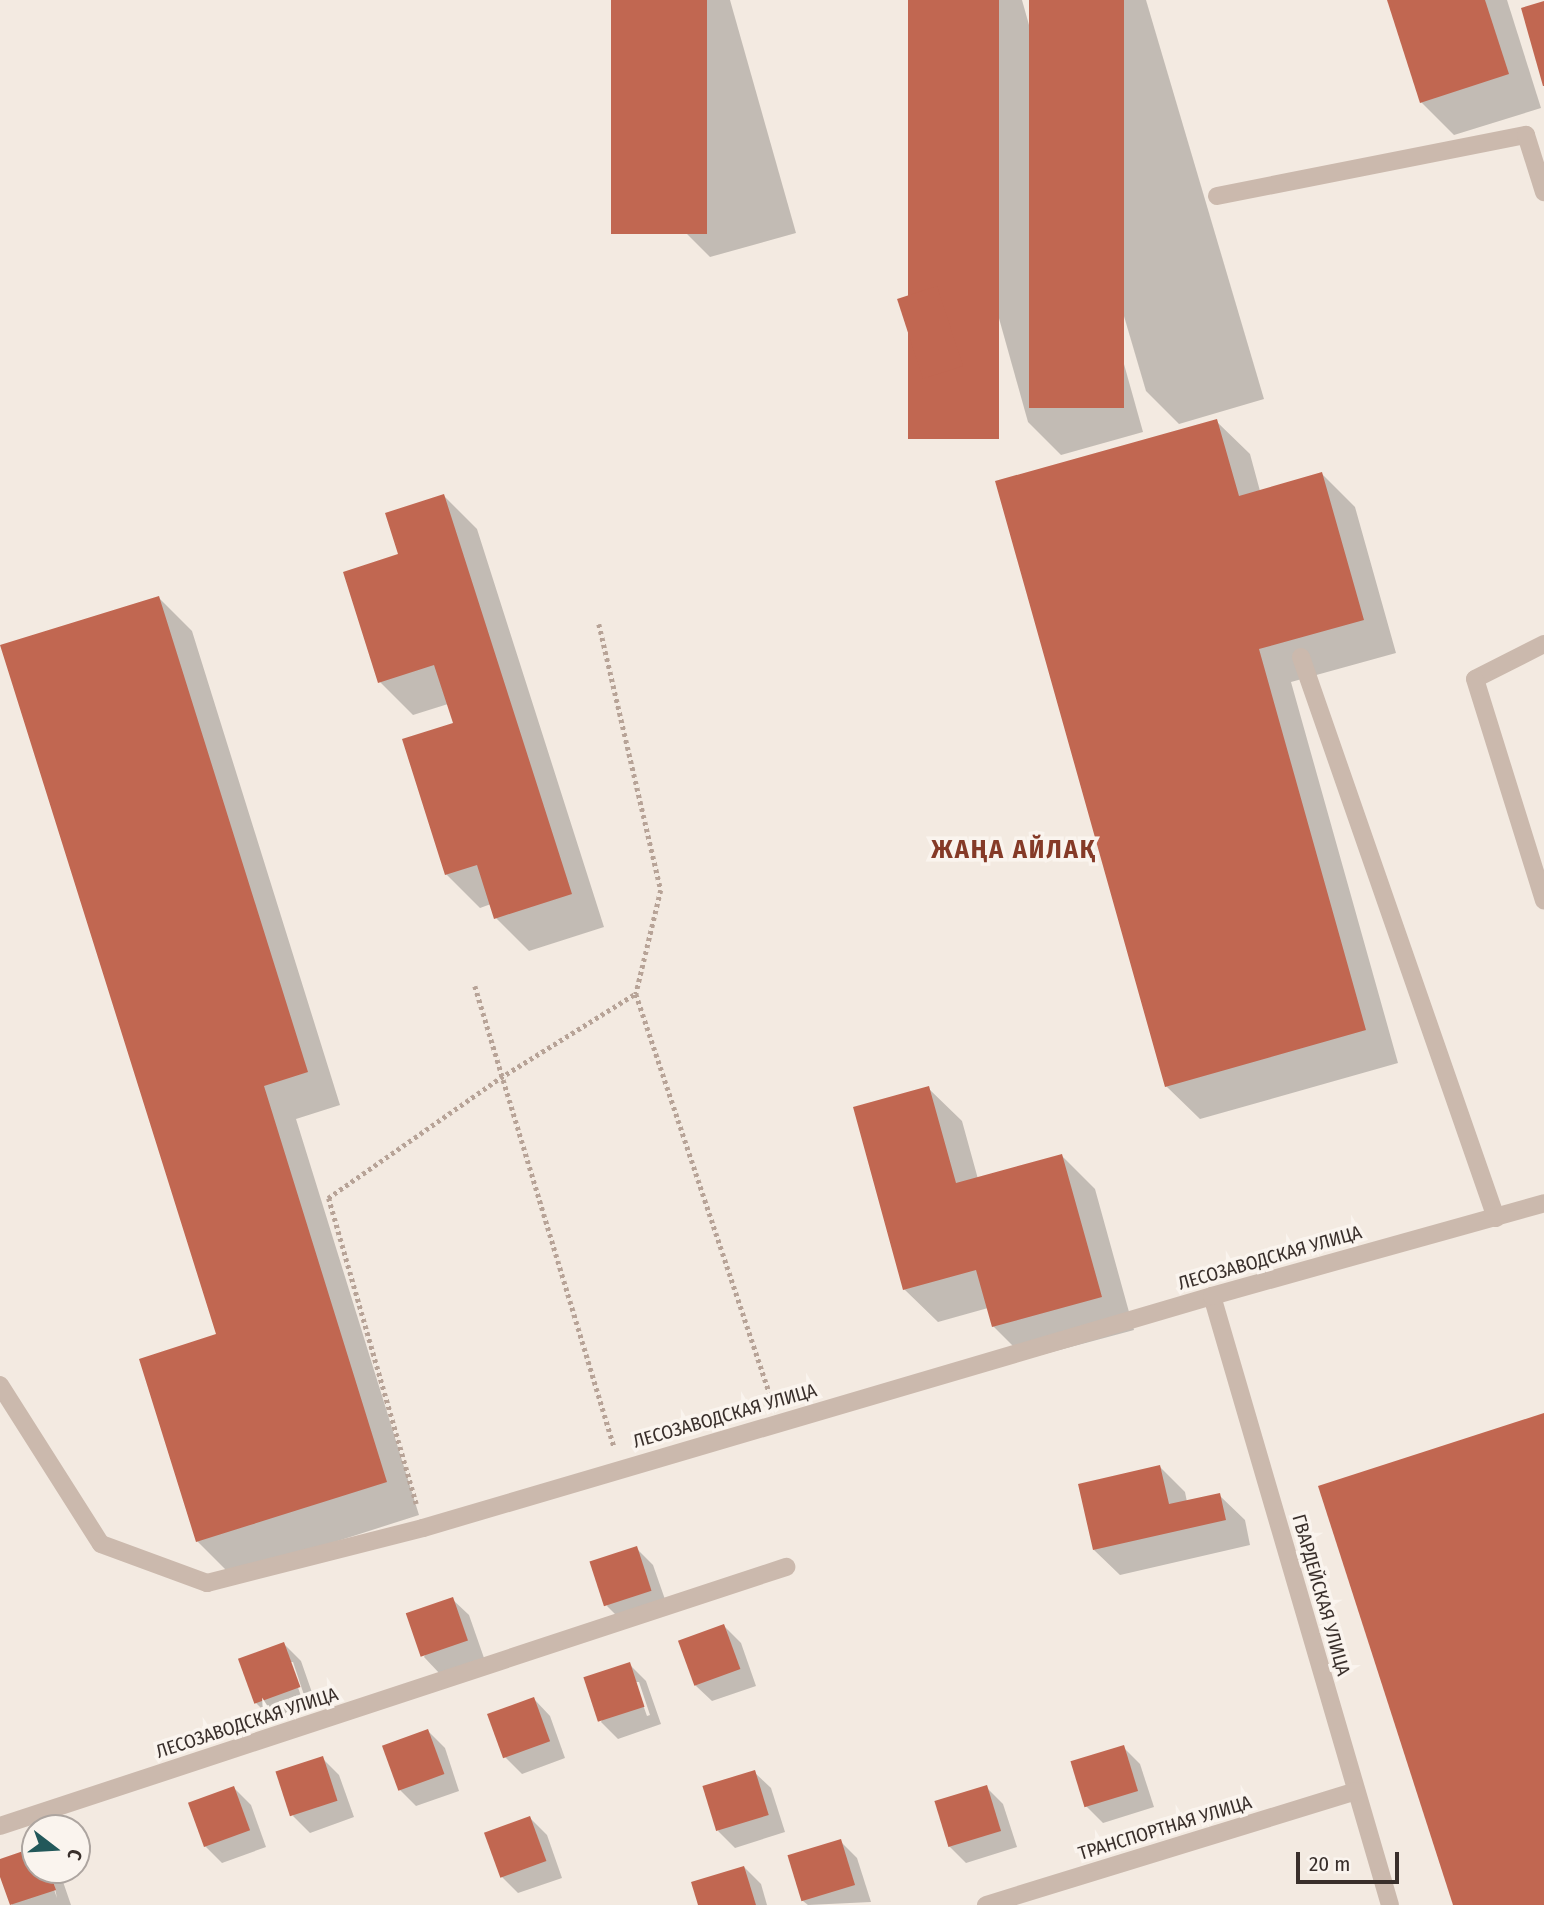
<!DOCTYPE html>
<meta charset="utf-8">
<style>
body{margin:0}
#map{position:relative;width:1544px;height:1905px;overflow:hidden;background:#f3eae1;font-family:"Fira Sans Condensed",sans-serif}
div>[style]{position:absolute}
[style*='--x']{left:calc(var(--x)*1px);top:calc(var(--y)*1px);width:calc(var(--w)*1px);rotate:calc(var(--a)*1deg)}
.shadow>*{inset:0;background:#0003}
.building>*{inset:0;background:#c16751;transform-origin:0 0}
.path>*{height:4.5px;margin-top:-2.25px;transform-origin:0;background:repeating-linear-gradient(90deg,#b7a397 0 3.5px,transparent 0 7px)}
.minor>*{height:18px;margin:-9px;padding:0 9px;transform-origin:9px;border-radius:9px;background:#cbb9ad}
span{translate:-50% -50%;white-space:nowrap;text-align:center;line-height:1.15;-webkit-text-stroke:7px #faf4ee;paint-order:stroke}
.street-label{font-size:19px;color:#392f2b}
.district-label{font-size:26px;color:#853a27;font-weight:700;letter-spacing:2px}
.north{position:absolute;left:21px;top:1814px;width:70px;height:70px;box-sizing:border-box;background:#faf4ee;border:2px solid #ada5a0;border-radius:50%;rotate:107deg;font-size:19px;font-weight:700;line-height:28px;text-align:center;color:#392f2b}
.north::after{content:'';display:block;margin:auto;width:24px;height:32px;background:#22585a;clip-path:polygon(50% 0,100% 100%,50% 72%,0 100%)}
.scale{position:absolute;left:1296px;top:1852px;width:103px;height:32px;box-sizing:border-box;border:4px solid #392f2b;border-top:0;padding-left:9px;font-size:21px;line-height:24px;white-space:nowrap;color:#392f2b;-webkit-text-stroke:5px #faf4ee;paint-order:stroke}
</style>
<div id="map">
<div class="shadow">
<div style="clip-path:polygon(613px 0,730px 0,796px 233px,710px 257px,677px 224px)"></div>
<div style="clip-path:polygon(910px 0,1022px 0,1143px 432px,1061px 455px,1028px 422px)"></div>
<div style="clip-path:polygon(1031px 0,1146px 0,1264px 399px,1179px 424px,1146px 391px)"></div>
<div style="clip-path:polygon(1389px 0,1507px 0,1541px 108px,1454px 135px,1421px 102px)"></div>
<div style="clip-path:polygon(936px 288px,953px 305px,979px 383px,941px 395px,924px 378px)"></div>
<div style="clip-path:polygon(1216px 421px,1250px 454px,1260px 491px,1322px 474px,1355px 507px,1396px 653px,1291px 682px,1398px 1063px,1200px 1119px,1166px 1086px)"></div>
<div style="clip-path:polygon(444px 496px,477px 529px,604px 927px,529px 951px,496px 918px,491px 904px,480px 908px,446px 874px,455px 725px,448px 704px,413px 715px,380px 682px,400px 555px)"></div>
<div style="clip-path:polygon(159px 598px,192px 631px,340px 1105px,296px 1119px,419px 1515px,231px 1575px,197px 1541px,218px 1335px)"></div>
<div style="clip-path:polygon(928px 1088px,962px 1121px,978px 1179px,1062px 1156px,1095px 1189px,1134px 1330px,1026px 1359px,993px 1326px,988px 1308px,938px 1322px,904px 1289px)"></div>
<div style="clip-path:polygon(1160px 1467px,1185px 1492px,1187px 1502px,1219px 1495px,1245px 1520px,1250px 1545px,1120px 1575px,1094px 1550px)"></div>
<div style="clip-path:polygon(636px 1548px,653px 1565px,668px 1608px,624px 1623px,607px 1606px)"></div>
<div style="clip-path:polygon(452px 1599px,469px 1615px,484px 1658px,440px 1674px,424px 1657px)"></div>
<div style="clip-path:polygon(724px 1626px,741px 1643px,756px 1686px,712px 1701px,695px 1685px)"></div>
<div style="clip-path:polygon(evenodd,284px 1644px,301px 1661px,316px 1704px,272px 1719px,255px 1702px,284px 1644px,289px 1662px,293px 1662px,304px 1695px,301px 1696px,289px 1662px)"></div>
<div style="clip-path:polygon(evenodd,629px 1664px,646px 1681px,661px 1724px,618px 1739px,601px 1722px,629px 1664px,635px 1682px,639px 1682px,650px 1715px,647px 1716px,635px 1682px)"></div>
<div style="clip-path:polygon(534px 1699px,550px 1716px,565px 1758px,522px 1774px,505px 1757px)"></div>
<div style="clip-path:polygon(428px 1731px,445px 1748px,459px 1791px,416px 1806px,399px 1789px)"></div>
<div style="clip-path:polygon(1123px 1747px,1140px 1764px,1154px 1807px,1103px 1823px,1086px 1806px)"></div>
<div style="clip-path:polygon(322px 1758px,339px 1775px,354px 1817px,310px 1833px,293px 1816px)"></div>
<div style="clip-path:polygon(754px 1772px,771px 1788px,785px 1832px,735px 1848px,718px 1831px)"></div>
<div style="clip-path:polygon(986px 1787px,1003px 1804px,1017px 1847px,966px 1863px,949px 1846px)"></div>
<div style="clip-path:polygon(234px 1788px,251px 1805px,266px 1847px,222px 1863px,205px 1846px)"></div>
<div style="clip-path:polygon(530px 1818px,547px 1835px,562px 1878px,518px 1893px,501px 1876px)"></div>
<div style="clip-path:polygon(840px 1841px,857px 1858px,871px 1902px,808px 1905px,803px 1901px)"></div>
<div style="clip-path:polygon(35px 1849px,35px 1870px,47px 1870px,57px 1898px,51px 1870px,59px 1870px,71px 1905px,12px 1905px,0 1861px)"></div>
<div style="clip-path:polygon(744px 1867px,761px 1884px,767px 1905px,700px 1905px)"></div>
</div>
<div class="building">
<div style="left:611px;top:0;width:96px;height:234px"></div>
<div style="left:908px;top:0;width:91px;height:439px"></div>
<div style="left:1029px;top:0;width:95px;height:408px"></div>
<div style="clip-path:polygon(1387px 0,1485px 0,1509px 74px,1420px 103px)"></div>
<div style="clip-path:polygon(1544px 1px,1544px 86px,1543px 86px,1521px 8px)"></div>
<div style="left:937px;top:286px;width:84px;height:42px;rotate:72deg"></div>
<div style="clip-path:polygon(1217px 419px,1239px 496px,1322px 472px,1364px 620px,1259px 649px,1366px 1030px,1165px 1087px,995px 481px)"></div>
<div style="clip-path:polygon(444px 494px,572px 894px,494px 919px,477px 865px,445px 875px,402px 739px,453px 723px,434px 665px,378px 683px,343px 572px,398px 554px,385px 513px)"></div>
<div style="clip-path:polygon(159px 596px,308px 1072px,264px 1086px,387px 1482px,196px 1542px,139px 1359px,216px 1334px,0 645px)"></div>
<div style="clip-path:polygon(929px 1086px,956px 1183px,1062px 1154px,1102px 1297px,992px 1327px,976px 1270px,903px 1290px,853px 1107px)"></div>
<div style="clip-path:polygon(1544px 1413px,1544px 1905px,1453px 1905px,1318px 1486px)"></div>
<div style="clip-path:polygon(1160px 1465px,1169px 1504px,1220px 1493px,1226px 1520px,1093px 1550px,1078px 1484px)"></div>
<div style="left:637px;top:1546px;width:47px;height:50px;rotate:72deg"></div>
<div style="left:453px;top:1597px;width:46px;height:50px;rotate:71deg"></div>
<div style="left:724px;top:1624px;width:48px;height:49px;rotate:70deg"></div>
<div style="left:284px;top:1642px;width:48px;height:49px;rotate:70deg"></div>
<div style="left:630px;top:1662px;width:47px;height:49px;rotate:72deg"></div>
<div style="left:534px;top:1697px;width:47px;height:50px;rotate:70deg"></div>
<div style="left:428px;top:1729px;width:48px;height:49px;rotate:70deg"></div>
<div style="left:1124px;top:1745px;width:48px;height:56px;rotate:73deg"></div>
<div style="left:323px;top:1756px;width:47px;height:50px;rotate:72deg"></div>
<div style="left:755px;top:1770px;width:47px;height:55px;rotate:73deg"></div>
<div style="left:987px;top:1785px;width:48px;height:55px;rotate:73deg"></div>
<div style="left:234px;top:1786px;width:47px;height:49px;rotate:70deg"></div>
<div style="left:530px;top:1816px;width:48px;height:49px;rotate:70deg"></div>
<div style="left:841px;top:1839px;width:48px;height:56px;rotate:73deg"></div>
<div style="clip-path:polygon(35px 1847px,35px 1870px,49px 1870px,56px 1890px,10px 1905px,0 1877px,0 1859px)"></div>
<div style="clip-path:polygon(744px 1866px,756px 1905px,698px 1905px,691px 1882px)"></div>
</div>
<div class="path">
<div style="--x:599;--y:624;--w:273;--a:76.9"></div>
<div style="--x:661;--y:890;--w:107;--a:103.5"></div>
<div style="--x:636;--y:994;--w:429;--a:71.5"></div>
<div style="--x:475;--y:986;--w:481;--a:73.2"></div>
<div style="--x:416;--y:1504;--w:318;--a:-106"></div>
<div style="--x:328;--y:1198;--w:210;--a:-34.9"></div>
<div style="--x:500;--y:1078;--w:159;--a:-31.9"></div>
</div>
<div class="minor">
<div style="--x:1217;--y:196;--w:315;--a:-11.2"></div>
<div style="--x:1526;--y:135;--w:60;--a:72.5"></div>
<div style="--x:1544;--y:644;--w:77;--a:153.1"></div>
<div style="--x:1475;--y:679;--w:232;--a:72.7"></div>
<div style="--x:1301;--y:657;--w:594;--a:70.83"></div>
<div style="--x:1212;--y:1296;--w:634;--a:73.71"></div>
<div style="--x:0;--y:1385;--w:188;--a:57.6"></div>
<div style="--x:101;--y:1544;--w:113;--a:20.2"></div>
<div style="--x:207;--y:1583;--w:223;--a:-14.3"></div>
<div style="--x:423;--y:1528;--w:822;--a:-16.39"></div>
<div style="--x:1212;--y:1296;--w:345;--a:-15.6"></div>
<div style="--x:0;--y:1826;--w:828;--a:-18.24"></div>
<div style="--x:986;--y:1905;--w:387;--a:-17.1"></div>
</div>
<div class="street-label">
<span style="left:1270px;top:1258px;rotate:-16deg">ЛЕСОЗАВОДСКАЯ УЛИЦА</span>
<span style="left:725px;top:1416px;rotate:-16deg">ЛЕСОЗАВОДСКАЯ УЛИЦА</span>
<span style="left:1321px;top:1595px;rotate:74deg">ГВАРДЕЙСКАЯ УЛИЦА</span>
<span style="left:247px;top:1723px;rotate:-18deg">ЛЕСОЗАВОДСКАЯ УЛИЦА</span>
<span style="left:1165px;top:1828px;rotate:-17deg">ТРАНСПОРТНАЯ УЛИЦА</span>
</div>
<div class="district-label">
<span style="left:1014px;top:850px">ЖАҢА АЙЛАҚ</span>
</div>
<div class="north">С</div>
<div class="scale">20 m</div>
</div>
